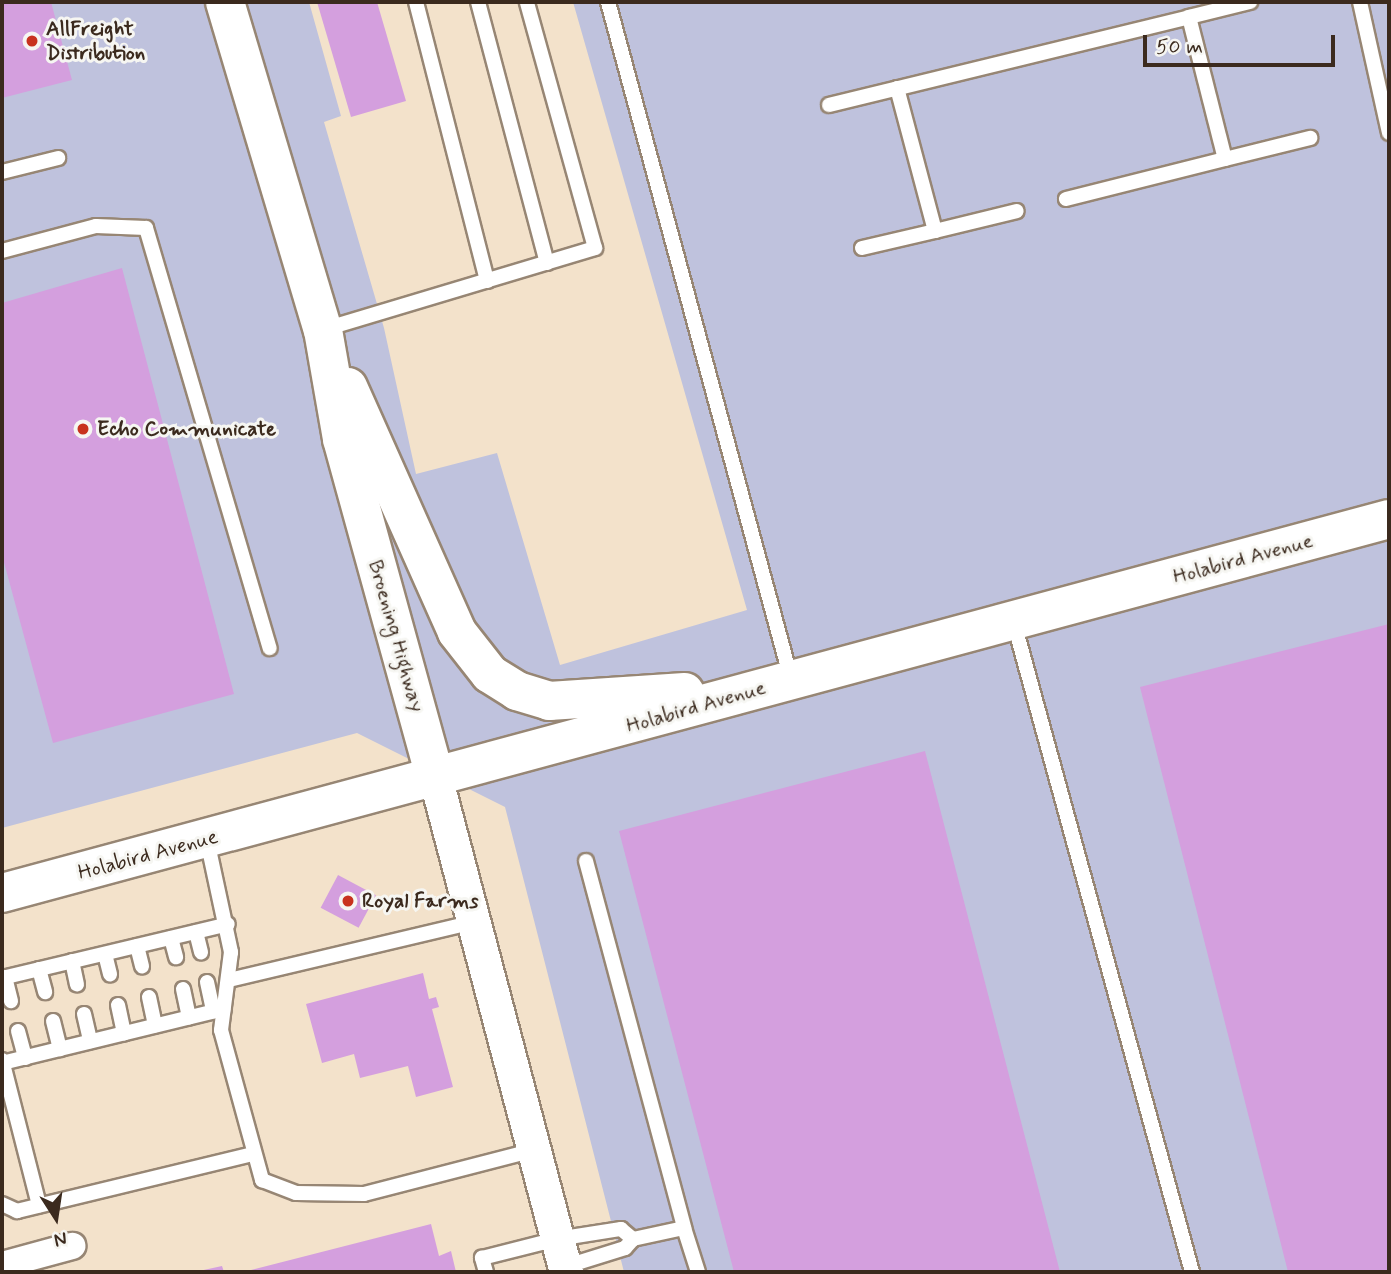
<!DOCTYPE html>
<style>
body{margin:0}
#map{position:relative;width:1391px;height:1274px;overflow:hidden;background:#f3e2cb;font-family:Mynerve,sans-serif}
div>[style]{position:absolute}
[style*='--x']{left:calc(var(--x)*1px);top:calc(var(--y)*1px);width:calc(var(--w)*1px);rotate:calc(var(--a)*1deg)}
.industrial>*{inset:0;background:#bfc2dd}
.building>*{inset:0;background:#d49fde;transform-origin:0 0}
.roads{filter:drop-shadow(2px 0 #978674) drop-shadow(-2px 0 #978674) drop-shadow(0 2px #978674) drop-shadow(0 -2px #978674)}
.service>*{height:14px;margin:-7px;padding:0 7px;transform-origin:7px;border-radius:7px;background:#fff}
.minor>*{height:26px;margin:-13px;padding:0 13px;transform-origin:13px;border-radius:13px;background:#fff}
.tertiary>*{height:33px;margin:-16.5px;padding:0 16.5px;transform-origin:16.5px;border-radius:16.5px;background:#fff}
.secondary>*{height:38px;margin:-19px;padding:0 19px;transform-origin:19px;border-radius:19px;background:#fff}
.dots>*{width:19px;height:19px;translate:-50% -50%;box-sizing:border-box;border:4px solid #f6f6f2;border-radius:50%}
span{translate:-50% -50%;white-space:nowrap;text-align:center;line-height:1.15;-webkit-text-stroke:6px #f6f6f2;paint-order:stroke}
.poi-label{font-size:21px;color:#3b2a1e;font-weight:700}
.left{translate:0 -50%;text-align:left}
.street-label{font-size:21px;color:#3b2a1e}
.frame{position:absolute;inset:0;border:4px solid #3b2a1e;pointer-events:none}
.north{position:absolute;left:21px;top:1183px;width:70px;height:70px;-webkit-text-stroke:5px #f6f6f2;paint-order:stroke;rotate:168deg;font-size:19px;font-weight:700;line-height:28px;text-align:center;color:#3b2a1e}
.north::after{content:'';display:block;margin:auto;width:24px;height:32px;background:#3b2a1e;clip-path:polygon(50% 0,100% 100%,50% 72%,0 100%)}
.scale{position:absolute;left:1143px;top:35px;width:192px;height:32px;box-sizing:border-box;border:4px solid #3b2a1e;border-top:0;padding-left:9px;font-size:21px;line-height:24px;white-space:nowrap;color:#3b2a1e;-webkit-text-stroke:5px #f6f6f2;paint-order:stroke}
</style>
<div id="map">
<div class="industrial">
<div style="clip-path:polygon(2px 2px,309px 2px,341px 116px,324px 122px,384px 328px,416px 474px,497px 453px,560px 665px,747px 610px,573px 2px,1389px 2px,1389px 1272px,624px 1272px,505px 807px,357px 733px,2px 828px)"></div>
</div>
<div class="building">
<div style="clip-path:polygon(2px 2px,51px 2px,72px 80px,2px 98px)"></div>
<div style="clip-path:polygon(317px 2px,377px 2px,406px 101px,351px 117px)"></div>
<div style="clip-path:polygon(122px 268px,234px 694px,53px 743px,2px 555px,2px 303px)"></div>
<div style="clip-path:polygon(1389px 624px,1389px 1272px,1288px 1272px,1140px 687px)"></div>
<div style="clip-path:polygon(925px 751px,1060px 1272px,734px 1272px,619px 831px)"></div>
<div style="left:338px;top:875px;width:43px;height:37px;rotate:28deg"></div>
<div style="clip-path:polygon(423px 973px,429px 999px,436px 997px,439px 1007px,432px 1009px,453px 1087px,416px 1097px,408px 1066px,360px 1078px,354px 1054px,322px 1063px,306px 1004px)"></div>
<div style="clip-path:polygon(431px 1224px,439px 1256px,451px 1251px,456px 1272px,243px 1272px)"></div>
<div style="clip-path:polygon(222px 1266px,224px 1272px,199px 1272px,199px 1271px)"></div>
</div>
<div class="roads">
<div class="service">
<div style="--x:416;--y:2;--w:288;--a:75.7"></div>
<div style="--x:478;--y:2;--w:270;--a:75.2"></div>
<div style="--x:608;--y:2;--w:701;--a:74.87"></div>
<div style="--x:1360;--y:2;--w:134;--a:77.5"></div>
<div style="--x:1189;--y:17;--w:63;--a:-13.8"></div>
<div style="--x:897;--y:88;--w:148;--a:75.1"></div>
<div style="--x:935;--y:231;--w:84;--a:-13.7"></div>
<div style="--x:829;--y:105;--w:371;--a:-13.7"></div>
<div style="--x:1189;--y:17;--w:146;--a:75.8"></div>
<div style="--x:1225;--y:159;--w:164;--a:165.9"></div>
<div style="--x:1225;--y:159;--w:88;--a:-13.9"></div>
<div style="--x:2;--y:172;--w:58;--a:-14"></div>
<div style="--x:862;--y:248;--w:75;--a:-13.1"></div>
<div style="--x:2;--y:251;--w:97;--a:-14.9"></div>
<div style="--x:96;--y:226;--w:50;--a:2.3"></div>
<div style="--x:146;--y:228;--w:438;--a:73.6"></div>
<div style="--x:325;--y:329;--w:282;--a:-16.7"></div>
<div style="--x:595;--y:248;--w:255;--a:-105.5"></div>
<div style="--x:1014;--y:623;--w:673;--a:74.66"></div>
<div style="--x:207;--y:840;--w:115;--a:77.9"></div>
<div style="--x:231;--y:952;--w:79;--a:97.3"></div>
<div style="--x:221;--y:1030;--w:156;--a:74.7"></div>
<div style="--x:262;--y:1180;--w:36;--a:21"></div>
<div style="--x:296;--y:1193;--w:68;--a:0.8"></div>
<div style="--x:364;--y:1194;--w:176;--a:-14.5"></div>
<div style="--x:586;--y:861;--w:380;--a:75"></div>
<div style="--x:196;--y:932;--w:21;--a:76"></div>
<div style="--x:171;--y:938;--w:20;--a:75"></div>
<div style="--x:137;--y:946;--w:21;--a:76"></div>
<div style="--x:105;--y:954;--w:21;--a:76"></div>
<div style="--x:72;--y:961;--w:24;--a:78"></div>
<div style="--x:39;--y:969;--w:24;--a:75"></div>
<div style="--x:5;--y:977;--w:25;--a:76"></div>
<div style="--x:2;--y:978;--w:232;--a:-13.4"></div>
<div style="--x:229;--y:980;--w:252;--a:-13.3"></div>
<div style="--x:207;--y:982;--w:30;--a:78"></div>
<div style="--x:183;--y:989;--w:29;--a:78"></div>
<div style="--x:149;--y:997;--w:29;--a:78"></div>
<div style="--x:118;--y:1005;--w:29;--a:78"></div>
<div style="--x:84;--y:1014;--w:28;--a:77"></div>
<div style="--x:53;--y:1021;--w:29;--a:76"></div>
<div style="--x:18;--y:1031;--w:28;--a:75"></div>
<div style="--x:2;--y:1060;--w:150;--a:75.7"></div>
<div style="--x:2;--y:1063;--w:228;--a:-13.7"></div>
<div style="--x:2;--y:1204;--w:17;--a:25"></div>
<div style="--x:17;--y:1211;--w:243;--a:-13.6"></div>
<div style="--x:564;--y:1267;--w:64;--a:-17.3"></div>
<div style="--x:625;--y:1248;--w:12;--a:-48"></div>
<div style="--x:633;--y:1239;--w:52;--a:-12.2"></div>
<div style="--x:684;--y:1228;--w:46;--a:72.3"></div>
<div style="--x:486;--y:1272;--w:15;--a:-106"></div>
<div style="--x:482;--y:1258;--w:77;--a:-14.2"></div>
<div style="--x:557;--y:1239;--w:65;--a:-8.9"></div>
<div style="--x:621;--y:1229;--w:16;--a:40"></div>
</div>
<div class="minor">
<div style="--x:2;--y:1265;--w:73;--a:-15.2"></div>
</div>
<div class="tertiary">
<div style="--x:436;--y:780;--w:509;--a:75.2"></div>
</div>
<div class="secondary">
<div style="--x:225;--y:2;--w:342;--a:73.4"></div>
<div style="--x:323;--y:330;--w:111;--a:80.1"></div>
<div style="--x:342;--y:439;--w:354;--a:74.6"></div>
<div style="--x:348;--y:387;--w:268;--a:66"></div>
<div style="--x:457;--y:632;--w:53;--a:51.8"></div>
<div style="--x:490;--y:674;--w:32;--a:32"></div>
<div style="--x:517;--y:691;--w:34;--a:17"></div>
<div style="--x:549;--y:701;--w:136;--a:-3.8"></div>
<div style="--x:2;--y:893;--w:1437;--a:-15.09"></div>
</div>
</div>
<div class="dots">
<div style="left:32px;top:41px;background:#c8321e"></div>
<div style="left:83px;top:429px;background:#c8321e"></div>
<div style="left:348px;top:901px;background:#c8321e"></div>
</div>
<div class="poi-label">
<span class="left" style="left:46px;top:41px">AllFreight<br>Distribution</span>
<span class="left" style="left:97px;top:429px">Echo Communicate</span>
<span class="left" style="left:362px;top:901px">Royal Farms</span>
</div>
<div class="street-label">
<span style="left:1243px;top:559px;rotate:-15deg">Holabird Avenue</span>
<span style="left:396px;top:636px;rotate:74deg">Broening Highway</span>
<span style="left:696px;top:707px;rotate:-16deg">Holabird Avenue</span>
<span style="left:148px;top:855px;rotate:-15deg">Holabird Avenue</span>
</div>
<div class="frame"></div>
<div class="north">N</div>
<div class="scale">50 m</div>
</div>
